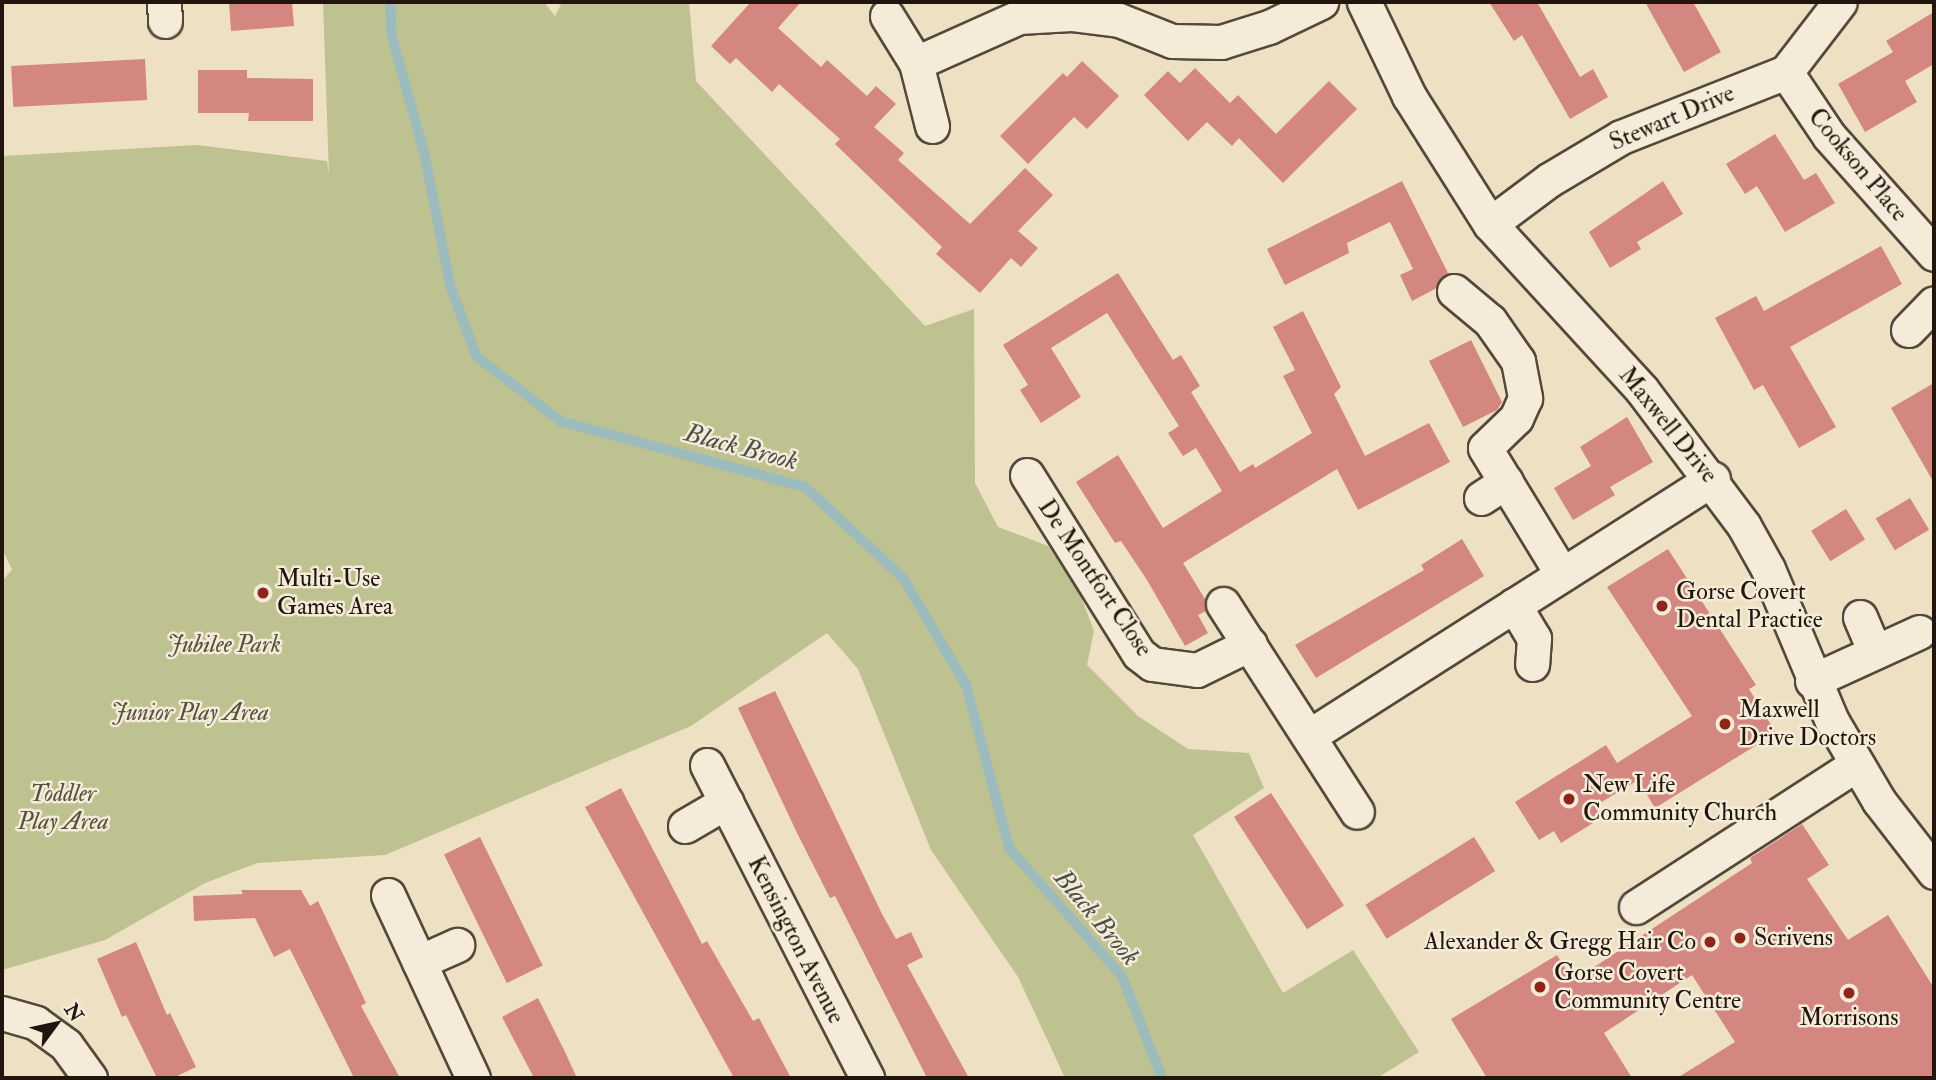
<!DOCTYPE html>
<style>
body{margin:0}
#map{position:relative;width:1936px;height:1080px;overflow:hidden;background:#eee0c3;font-family:"IM FELL Double Pica",serif}
div>[style]{position:absolute}
[style*='--x']{left:calc(var(--x)*1px);top:calc(var(--y)*1px);width:calc(var(--w)*1px);rotate:calc(var(--a)*1deg)}
.green>*{inset:0;background:#bec190}
.stream>*{height:10px;margin:-5px;padding:0 5px;transform-origin:5px;border-radius:5px;background:#9cbbbc}
.building>*{inset:0;background:#d48681;transform-origin:0 0}
.roads{filter:drop-shadow(2px 0 #55483a) drop-shadow(-2px 0 #55483a) drop-shadow(0 2px #55483a) drop-shadow(0 -2px #55483a)}
.minor>*{height:33px;margin:-16.5px;padding:0 16.5px;transform-origin:16.5px;border-radius:16.5px;background:#f4ebd8}
.dots>*{width:19px;height:19px;translate:-50% -50%;box-sizing:border-box;border:4px solid #f4ebd8;border-radius:50%}
span{translate:-50% -50%;white-space:nowrap;text-align:center;line-height:1.15;-webkit-text-stroke:5px #f4ebd8;paint-order:stroke}
.street-label{font-size:24px;color:#22150d}
.poi-label{font-size:24px;color:#22150d}
.left{translate:0 -50%;text-align:left}
.right{translate:-100% -50%;text-align:right}
.park-label{font-size:24px;color:#59513b;font-style:italic}
.water-label{font-size:26px;color:#4d4f4a;font-style:italic}
.frame{position:absolute;inset:0;border:4px solid #22150d;pointer-events:none}
.north{position:absolute;left:21px;top:989px;width:70px;height:70px;-webkit-text-stroke:5px #f4ebd8;paint-order:stroke;rotate:57deg;font-size:19px;font-weight:700;line-height:28px;text-align:center;color:#22150d}
.north::after{content:'';display:block;margin:auto;width:24px;height:32px;background:#22150d;clip-path:polygon(50% 0,100% 100%,50% 72%,0 100%)}
</style>
<div id="map">
<div class="green">
<div style="clip-path:polygon(323px 2px,544px 2px,555px 16px,562px 2px,689px 2px,696px 81px,925px 326px,974px 309px,975px 483px,998px 527px,1048px 546px,1078px 589px,1094px 631px,1087px 665px,1138px 716px,1188px 749px,1249px 753px,1264px 788px,1193px 835px,1283px 993px,1353px 950px,1419px 1052px,1377px 1078px,1065px 1078px,1018px 977px,931px 850px,858px 669px,827px 633px,691px 726px,385px 855px,257px 863px,205px 883px,105px 940px,2px 970px,2px 581px,12px 570px,2px 548px,2px 156px,197px 145px,327px 161px,329px 175px)"></div>
</div>
<div class="stream">
<div style="--x:390;--y:2;--w:35;--a:87"></div>
<div style="--x:392;--y:37;--w:119;--a:74.5"></div>
<div style="--x:424;--y:152;--w:136;--a:78.9"></div>
<div style="--x:450;--y:285;--w:76;--a:69.9"></div>
<div style="--x:476;--y:356;--w:106;--a:37.7"></div>
<div style="--x:560;--y:421;--w:254;--a:15.1"></div>
<div style="--x:805;--y:487;--w:134;--a:42.9"></div>
<div style="--x:903;--y:578;--w:124;--a:59.5"></div>
<div style="--x:966;--y:685;--w:169;--a:75.2"></div>
<div style="--x:1009;--y:848;--w:171;--a:48.6"></div>
<div style="--x:1122;--y:976;--w:110;--a:68.6"></div>
</div>
<div class="building">
<div style="clip-path:polygon(292px 2px,294px 26px,231px 31px,229px 3px)"></div>
<div style="clip-path:polygon(751px 2px,801px 2px,778px 28px,821px 67px,827px 60px,867px 96px,876px 86px,896px 104px,874px 127px,904px 153px,898px 160px,970px 224px,1025px 168px,1053px 195px,1018px 231px,1038px 248px,1021px 267px,1011px 258px,980px 293px,936px 254px,942px 247px,835px 144px,840px 139px,779px 84px,772px 92px,736px 58px,730px 64px,711px 46px)"></div>
<div style="clip-path:polygon(1489px 2px,1537px 2px,1580px 77px,1593px 69px,1608px 97px,1570px 119px,1522px 35px,1514px 41px)"></div>
<div style="clip-path:polygon(1645px 2px,1693px 2px,1721px 52px,1684px 72px)"></div>
<div style="clip-path:polygon(1934px 12px,1934px 64px,1905px 81px,1917px 102px,1865px 132px,1838px 84px,1893px 52px,1886px 41px)"></div>
<div style="left:145px;top:59px;width:41px;height:134px;rotate:87deg"></div>
<div style="clip-path:polygon(1082px 61px,1119px 96px,1087px 129px,1074px 117px,1028px 164px,1000px 136px,1063px 73px,1067px 77px)"></div>
<div style="clip-path:polygon(1195px 68px,1230px 103px,1238px 95px,1276px 134px,1329px 81px,1357px 109px,1283px 183px,1239px 138px,1232px 146px,1207px 122px,1188px 141px,1144px 95px,1168px 71px,1180px 83px)"></div>
<div style="clip-path:polygon(198px 70px,247px 70px,247px 78px,313px 79px,313px 121px,248px 121px,249px 113px,198px 113px)"></div>
<div style="clip-path:polygon(1775px 134px,1804px 180px,1816px 173px,1835px 203px,1785px 232px,1757px 186px,1745px 194px,1726px 164px)"></div>
<div style="clip-path:polygon(1402px 181px,1448px 273px,1435px 289px,1412px 301px,1400px 275px,1413px 269px,1390px 222px,1347px 243px,1349px 253px,1285px 285px,1267px 249px)"></div>
<div style="clip-path:polygon(1663px 181px,1683px 214px,1637px 242px,1641px 249px,1610px 268px,1589px 232px)"></div>
<div style="clip-path:polygon(1881px 246px,1902px 284px,1790px 347px,1836px 427px,1799px 448px,1763px 385px,1754px 390px,1715px 318px,1756px 296px,1764px 311px)"></div>
<div style="clip-path:polygon(1118px 273px,1173px 360px,1181px 355px,1200px 386px,1191px 392px,1240px 472px,1253px 464px,1255px 468px,1312px 433px,1283px 376px,1295px 370px,1273px 327px,1303px 311px,1341px 387px,1334px 394px,1365px 456px,1429px 423px,1450px 462px,1358px 510px,1337px 469px,1183px 563px,1205px 599px,1206px 611px,1198px 615px,1208px 633px,1185px 646px,1147px 580px,1121px 541px,1115px 543px,1076px 482px,1118px 455px,1163px 528px,1222px 491px,1196px 448px,1183px 456px,1168px 433px,1179px 426px,1107px 313px,1051px 348px,1081px 397px,1041px 423px,1020px 390px,1028px 385px,1003px 345px)"></div>
<div style="clip-path:polygon(1471px 340px,1502px 402px,1497px 410px,1463px 427px,1429px 361px)"></div>
<div style="clip-path:polygon(1934px 383px,1934px 483px,1891px 408px)"></div>
<div style="clip-path:polygon(1627px 417px,1653px 462px,1610px 487px,1615px 495px,1573px 520px,1554px 488px,1591px 466px,1580px 447px)"></div>
<div style="left:1910px;top:498px;width:37px;height:40px;rotate:59deg"></div>
<div style="left:1846px;top:509px;width:36px;height:41px;rotate:58deg"></div>
<div style="clip-path:polygon(1462px 539px,1484px 576px,1316px 678px,1295px 645px,1424px 570px,1421px 565px)"></div>
<div style="clip-path:polygon(1668px 549px,1756px 685px,1749px 689px,1776px 733px,1655px 808px,1638px 780px,1595px 806px,1601px 818px,1561px 843px,1554px 831px,1539px 840px,1515px 802px,1606px 745px,1617px 763px,1692px 716px,1607px 587px)"></div>
<div style="clip-path:polygon(775px 691px,882px 914px,896px 939px,911px 932px,923px 957px,907px 965px,969px 1078px,927px 1078px,835px 896px,830px 898px,798px 835px,738px 708px)"></div>
<div style="clip-path:polygon(621px 788px,702px 944px,707px 941px,753px 1021px,759px 1018px,791px 1078px,734px 1078px,585px 807px)"></div>
<div style="left:1271px;top:793px;width:134px;height:44px;rotate:57deg"></div>
<div style="clip-path:polygon(1802px 824px,1829px 865px,1807px 879px,1848px 940px,1888px 915px,1934px 988px,1934px 1078px,1677px 1078px,1735px 1042px,1692px 975px,1604px 1033px,1632px 1078px,1487px 1078px,1451px 1019px,1557px 955px,1573px 981px,1752px 863px,1750px 858px)"></div>
<div style="left:480px;top:837px;width:143px;height:40px;rotate:64deg"></div>
<div style="left:1474px;top:837px;width:40px;height:128px;rotate:58deg"></div>
<div style="clip-path:polygon(241px 890px,301px 890px,310px 906px,318px 901px,366px 1003px,361px 1006px,400px 1078px,354px 1078px,290px 949px,274px 957px,255px 918px,194px 921px,193px 896px,243px 894px)"></div>
<div style="clip-path:polygon(136px 942px,167px 1015px,170px 1013px,196px 1067px,173px 1078px,157px 1078px,126px 1015px,122px 1017px,97px 959px)"></div>
<div style="clip-path:polygon(538px 998px,565px 1052px,577px 1078px,534px 1078px,502px 1017px)"></div>
</div>
<div class="roads">
<div class="minor">
<div style="--x:164;--y:2;--w:19;--a:87"></div>
<div style="--x:1364;--y:2;--w:104;--a:64.4"></div>
<div style="--x:1409;--y:96;--w:151;--a:57.7"></div>
<div style="--x:1490;--y:224;--w:225;--a:47.5"></div>
<div style="--x:1642;--y:390;--w:170;--a:53.1"></div>
<div style="--x:1744;--y:526;--w:49;--a:60.8"></div>
<div style="--x:1768;--y:569;--w:165;--a:67.2"></div>
<div style="--x:1832;--y:721;--w:93;--a:59.6"></div>
<div style="--x:1879;--y:801;--w:90;--a:52.2"></div>
<div style="--x:887;--y:16;--w:55;--a:58.3"></div>
<div style="--x:916;--y:63;--w:65;--a:75.7"></div>
<div style="--x:916;--y:63;--w:113;--a:-24.1"></div>
<div style="--x:1019;--y:17;--w:52;--a:-3.3"></div>
<div style="--x:1071;--y:14;--w:48;--a:7.1"></div>
<div style="--x:1119;--y:20;--w:57;--a:21.6"></div>
<div style="--x:1172;--y:41;--w:49;--a:1.2"></div>
<div style="--x:1221;--y:42;--w:50;--a:-17.4"></div>
<div style="--x:1269;--y:27;--w:58;--a:-25.7"></div>
<div style="--x:1786;--y:72;--w:77;--a:56.1"></div>
<div style="--x:1829;--y:136;--w:158;--a:48.3"></div>
<div style="--x:1490;--y:224;--w:74;--a:-36.7"></div>
<div style="--x:1549;--y:180;--w:84;--a:-30.8"></div>
<div style="--x:1621;--y:137;--w:177;--a:-21.5"></div>
<div style="--x:1786;--y:72;--w:88;--a:-52.4"></div>
<div style="--x:1454;--y:291;--w:47;--a:39.8"></div>
<div style="--x:1490;--y:321;--w:49;--a:55"></div>
<div style="--x:1518;--y:361;--w:38;--a:79"></div>
<div style="--x:1525;--y:398;--w:22;--a:114"></div>
<div style="--x:1516;--y:418;--w:43;--a:135.9"></div>
<div style="--x:1485;--y:448;--w:148;--a:58.6"></div>
<div style="--x:1908;--y:330;--w:37;--a:-46"></div>
<div style="--x:1027;--y:475;--w:211;--a:58"></div>
<div style="--x:1139;--y:654;--w:16;--a:38"></div>
<div style="--x:1152;--y:664;--w:45;--a:7.6"></div>
<div style="--x:1197;--y:670;--w:59;--a:-26.1"></div>
<div style="--x:1481;--y:498;--w:30;--a:-33"></div>
<div style="--x:1223;--y:604;--w:247;--a:57.2"></div>
<div style="--x:1514;--y:605;--w:39;--a:59"></div>
<div style="--x:1534;--y:638;--w:26;--a:94"></div>
<div style="--x:1860;--y:617;--w:36;--a:67"></div>
<div style="--x:1812;--y:681;--w:118;--a:-24.6"></div>
<div style="--x:1309;--y:736;--w:479;--a:-32.5"></div>
<div style="--x:707;--y:765;--w:352;--a:62.9"></div>
<div style="--x:685;--y:826;--w:48;--a:-30.3"></div>
<div style="--x:388;--y:895;--w:202;--a:65.1"></div>
<div style="--x:1636;--y:907;--w:263;--a:-32.9"></div>
<div style="--x:419;--y:962;--w:42;--a:-24.1"></div>
<div style="--x:2;--y:1013;--w:35;--a:16"></div>
<div style="--x:36;--y:1023;--w:37;--a:36"></div>
<div style="--x:66;--y:1045;--w:41;--a:54"></div>
</div>
</div>
<div class="dots">
<div style="left:263px;top:593px;background:#8f2418"></div>
<div style="left:1662px;top:606px;background:#8f2418"></div>
<div style="left:1725px;top:724px;background:#8f2418"></div>
<div style="left:1569px;top:799px;background:#8f2418"></div>
<div style="left:1740px;top:938px;background:#8f2418"></div>
<div style="left:1710px;top:942px;background:#8f2418"></div>
<div style="left:1540px;top:987px;background:#8f2418"></div>
<div style="left:1849px;top:993px;background:#8f2418"></div>
</div>
<div class="street-label">
<span style="left:1672px;top:118px;rotate:-23deg">Stewart Drive</span>
<span style="left:1858px;top:165px;rotate:50deg">Cookson Place</span>
<span style="left:1668px;top:425px;rotate:51deg">Maxwell Drive</span>
<span style="left:1095px;top:578px;rotate:56deg">De Montfort Close</span>
<span style="left:796px;top:940px;rotate:63deg">Kensington Avenue</span>
</div>
<div class="poi-label">
<span class="left" style="left:277px;top:593px">Multi-Use<br>Games Area</span>
<span class="left" style="left:1676px;top:606px">Gorse Covert<br>Dental Practice</span>
<span class="left" style="left:1739px;top:724px">Maxwell<br>Drive Doctors</span>
<span class="left" style="left:1583px;top:799px">New Life<br>Community Church</span>
<span class="left" style="left:1754px;top:938px">Scrivens</span>
<span class="right" style="left:1696px;top:942px">Alexander &amp; Gregg Hair Co</span>
<span class="left" style="left:1554px;top:987px">Gorse Covert<br>Community Centre</span>
<span style="left:1849px;top:1018px">Morrisons</span>
</div>
<div class="park-label">
<span style="left:224px;top:645px">Jubilee Park</span>
<span style="left:190px;top:713px">Junior Play Area</span>
<span style="left:63px;top:808px">Toddler<br>Play Area</span>
</div>
<div class="water-label">
<span style="left:741px;top:448px;rotate:15deg">Black Brook</span>
<span style="left:1096px;top:918px;rotate:50deg">Black Brook</span>
</div>
<div class="frame"></div>
<div class="north">N</div>
</div>
